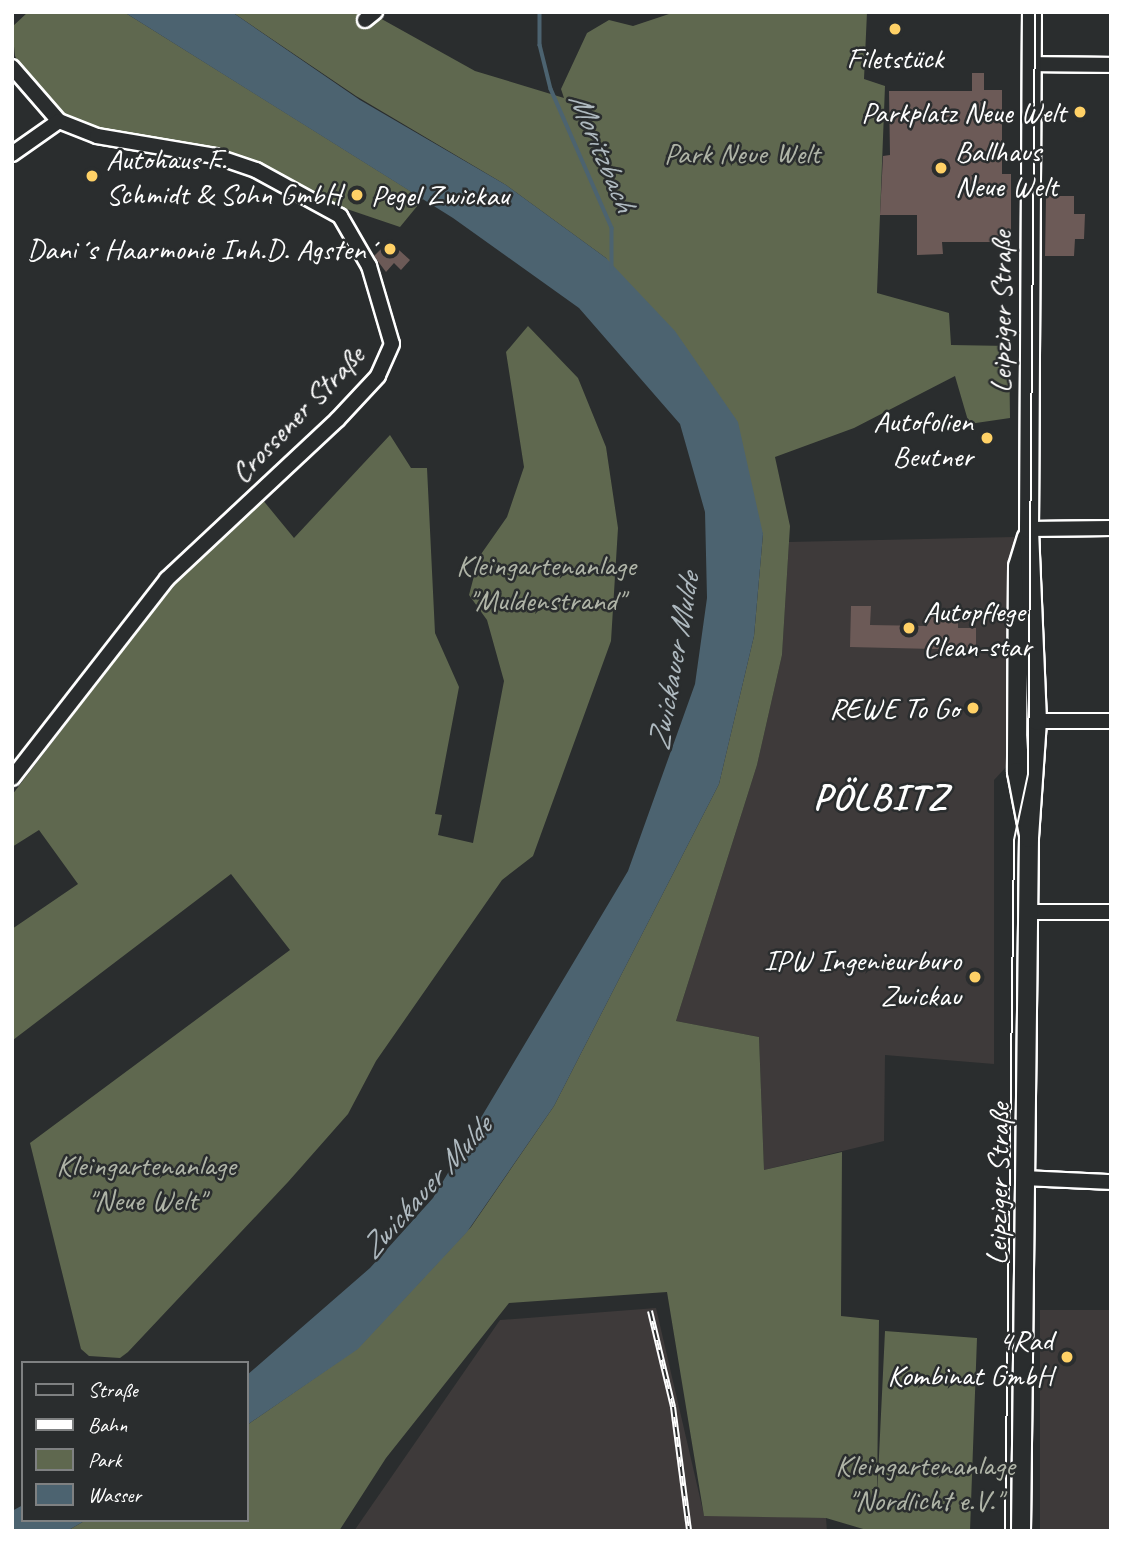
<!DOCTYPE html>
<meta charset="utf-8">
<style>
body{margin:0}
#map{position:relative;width:1123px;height:1543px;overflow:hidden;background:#2a2d2e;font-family:Caveat,sans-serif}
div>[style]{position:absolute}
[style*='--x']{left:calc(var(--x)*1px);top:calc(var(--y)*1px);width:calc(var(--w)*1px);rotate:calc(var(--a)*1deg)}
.built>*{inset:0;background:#3e3a3a;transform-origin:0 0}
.green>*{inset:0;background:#5f684f}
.water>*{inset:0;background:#4c6370}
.stream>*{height:3.5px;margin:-1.75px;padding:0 1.75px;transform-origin:1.75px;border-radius:1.75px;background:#4c6370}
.building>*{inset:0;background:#6c5a57}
.roads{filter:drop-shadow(2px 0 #fff) drop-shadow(-2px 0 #fff) drop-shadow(0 2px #fff) drop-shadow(0 -2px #fff)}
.minor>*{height:14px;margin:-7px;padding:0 7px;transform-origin:7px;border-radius:7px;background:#2a2d2e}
.tertiary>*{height:18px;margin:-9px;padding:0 9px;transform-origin:9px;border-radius:9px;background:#2a2d2e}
.tram>*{height:2px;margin:-1px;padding:0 1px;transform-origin:1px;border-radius:1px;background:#fff}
.rail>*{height:6px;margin-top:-3px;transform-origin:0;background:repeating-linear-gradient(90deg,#2a2d2e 0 10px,#fff 0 20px);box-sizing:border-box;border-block:2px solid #fff}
.dots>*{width:19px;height:19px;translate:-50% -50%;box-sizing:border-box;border:4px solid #2a2d2e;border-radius:50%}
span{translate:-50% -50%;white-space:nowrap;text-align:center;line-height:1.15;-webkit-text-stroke:5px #2a2d2e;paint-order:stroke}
.poi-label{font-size:30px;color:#fff}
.right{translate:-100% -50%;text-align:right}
.left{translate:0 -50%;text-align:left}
.park-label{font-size:30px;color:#afb4a7}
.street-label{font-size:30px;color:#fff}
.water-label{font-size:32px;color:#aeb9bf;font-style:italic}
.district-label{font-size:37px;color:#fff;font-weight:700;letter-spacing:2px}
.frame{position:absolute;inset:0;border:14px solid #fff;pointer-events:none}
.legend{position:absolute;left:21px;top:1361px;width:228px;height:161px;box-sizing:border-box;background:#2a2d2e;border:2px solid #7f8182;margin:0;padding:9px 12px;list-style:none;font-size:21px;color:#fff}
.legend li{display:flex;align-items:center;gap:14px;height:35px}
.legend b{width:35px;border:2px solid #7f8182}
</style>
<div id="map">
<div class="built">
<div style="clip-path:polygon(1014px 537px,1009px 764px,994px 780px,994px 1064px,885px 1055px,884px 1141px,764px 1170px,759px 1037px,676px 1021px,757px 765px,782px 655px,789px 542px)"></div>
<div style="clip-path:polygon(656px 1308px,704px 1515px,826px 1518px,827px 1531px,354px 1531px,500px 1320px)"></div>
<div style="left:1040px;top:1310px;width:71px;height:221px"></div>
</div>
<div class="green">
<div style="clip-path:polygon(28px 12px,124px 12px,423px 199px,400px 227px,341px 207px,258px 165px,101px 133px,63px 116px,29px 83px,15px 56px,12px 27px)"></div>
<div style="clip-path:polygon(232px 12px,369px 12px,475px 71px,564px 98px,561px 89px,587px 33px,609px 20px,633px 26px,675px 12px,867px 12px,864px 79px,885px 86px,877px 293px,949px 313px,951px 345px,1009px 346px,1010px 418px,969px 424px,955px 376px,854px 428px,775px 457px,790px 526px,782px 655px,757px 765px,676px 1021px,759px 1037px,764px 1170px,842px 1152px,841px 1316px,879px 1320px,877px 1497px,885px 1331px,977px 1338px,970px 1531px,870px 1531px,826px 1518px,704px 1516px,667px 1292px,509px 1303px,386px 1458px,339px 1531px,67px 1531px,86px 1520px,247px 1520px,247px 1425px,358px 1348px,471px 1227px,554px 1106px,719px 784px,754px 636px,763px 534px,606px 258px,506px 185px,356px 96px)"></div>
<div style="clip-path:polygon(528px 326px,578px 378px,606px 447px,618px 528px,611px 641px,533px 856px,502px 880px,376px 1061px,348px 1114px,288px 1182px,128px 1352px,120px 1358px,89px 1356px,81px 1349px,30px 1143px,290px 950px,231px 874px,13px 1040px,12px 929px,78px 884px,39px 830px,12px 847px,12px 795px,194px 557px,262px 499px,294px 538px,390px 435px,411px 468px,427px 468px,435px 633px,459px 687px,435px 814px,442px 815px,438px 835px,473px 843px,504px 681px,487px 620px,469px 595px,479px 557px,507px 517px,524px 467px,506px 352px)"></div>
</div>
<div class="water">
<div style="clip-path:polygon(124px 12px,232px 12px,360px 100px,506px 185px,606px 258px,675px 331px,738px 422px,763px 534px,754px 636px,719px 784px,554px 1106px,467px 1232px,358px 1349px,247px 1425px,247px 1375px,370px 1268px,433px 1198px,628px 871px,695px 684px,707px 598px,705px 512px,680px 424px,579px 308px,453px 218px)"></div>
<div style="clip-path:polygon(23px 1505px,23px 1520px,86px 1520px,67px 1531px,12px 1531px,12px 1511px)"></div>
</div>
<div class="stream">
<div style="--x:540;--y:12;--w:33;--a:90"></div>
<div style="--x:540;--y:45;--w:45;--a:76"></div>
<div style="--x:551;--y:89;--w:152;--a:66.3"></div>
<div style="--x:612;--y:228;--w:41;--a:90"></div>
</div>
<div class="building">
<div style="clip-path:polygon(972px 73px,984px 73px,984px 90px,1002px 90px,1002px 174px,1011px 174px,1011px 242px,942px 242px,943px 254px,917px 255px,917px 215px,880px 215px,883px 156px,890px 155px,889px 91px,972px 91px)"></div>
<div style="clip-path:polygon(1046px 196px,1074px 196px,1074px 214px,1085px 214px,1084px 239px,1075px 239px,1074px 256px,1045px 256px)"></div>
<div style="clip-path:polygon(389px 241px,410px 260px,401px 270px,394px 263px,386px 272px,374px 256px)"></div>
<div style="clip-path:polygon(851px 606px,871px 606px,870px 625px,927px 626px,928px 616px,958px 617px,958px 628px,976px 628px,976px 650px,850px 647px)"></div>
</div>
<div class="roads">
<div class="minor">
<div style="--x:365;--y:20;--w:13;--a:-39"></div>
<div style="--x:1032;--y:64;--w:79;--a:0.7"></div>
<div style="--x:12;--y:67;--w:72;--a:49"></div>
<div style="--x:59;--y:121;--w:41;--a:21.5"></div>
<div style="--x:97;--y:136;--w:120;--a:9.6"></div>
<div style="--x:215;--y:156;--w:43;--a:18.9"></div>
<div style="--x:256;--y:170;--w:96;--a:28.7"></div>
<div style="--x:340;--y:216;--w:58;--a:59.9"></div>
<div style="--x:369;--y:266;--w:81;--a:73.6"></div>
<div style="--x:392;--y:344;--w:35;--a:114"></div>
<div style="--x:378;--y:376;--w:60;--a:133"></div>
<div style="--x:337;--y:420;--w:233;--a:136.9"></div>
<div style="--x:167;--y:579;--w:252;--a:127.9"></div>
<div style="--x:12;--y:154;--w:57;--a:-35.1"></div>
<div style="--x:1029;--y:529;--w:82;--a:-0.7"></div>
<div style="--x:1037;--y:721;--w:74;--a:0"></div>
<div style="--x:1030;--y:912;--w:81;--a:0"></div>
<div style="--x:1025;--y:1178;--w:86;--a:2.7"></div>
</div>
<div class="tertiary">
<div style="--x:1027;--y:537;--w:30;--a:107"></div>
<div style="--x:1018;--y:566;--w:206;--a:90.3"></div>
<div style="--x:1017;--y:772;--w:64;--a:79.2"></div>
<div style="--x:1021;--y:1531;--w:693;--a:-89.34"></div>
<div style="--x:1029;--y:838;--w:117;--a:-86.1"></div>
<div style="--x:1037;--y:721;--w:192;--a:-92.4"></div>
<div style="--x:1029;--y:529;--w:517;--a:-89.67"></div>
</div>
</div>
<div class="tram">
<div style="--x:1005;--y:1531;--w:691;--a:-89.25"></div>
<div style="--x:1014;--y:840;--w:67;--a:-78"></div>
<div style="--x:1028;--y:774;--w:762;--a:-89.47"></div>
</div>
<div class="rail">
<div style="--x:650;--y:1311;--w:99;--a:76.5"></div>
<div style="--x:673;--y:1407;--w:125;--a:82.6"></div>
</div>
<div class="dots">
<div style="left:895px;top:29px;background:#ffd166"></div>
<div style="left:1080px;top:112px;background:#ffd166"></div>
<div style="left:941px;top:168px;background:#ffd166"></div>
<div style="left:92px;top:176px;background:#ffd166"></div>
<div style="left:357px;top:195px;background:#ffd166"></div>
<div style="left:390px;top:249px;background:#ffd166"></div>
<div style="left:987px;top:438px;background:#ffd166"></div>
<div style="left:909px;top:628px;background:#ffd166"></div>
<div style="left:973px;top:708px;background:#ffd166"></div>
<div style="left:975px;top:977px;background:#ffd166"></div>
<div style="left:1067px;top:1357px;background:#ffd166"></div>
</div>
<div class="poi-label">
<span style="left:895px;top:58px">Filetstück</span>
<span class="right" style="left:1066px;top:112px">Parkplatz Neue Welt</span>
<span class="left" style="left:955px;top:168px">Ballhaus<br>Neue Welt</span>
<span class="left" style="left:106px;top:176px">Autohaus F.<br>Schmidt &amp; Sohn GmbH</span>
<span class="left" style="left:371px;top:195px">Pegel Zwickau</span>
<span class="right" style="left:376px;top:249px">Dani´s Haarmonie Inh.D. Agsten´</span>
<span class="right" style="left:973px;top:438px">Autofolien<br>Beutner</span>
<span class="left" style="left:923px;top:628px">Autopflege<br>Clean-star</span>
<span class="right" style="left:959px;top:708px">REWE To Go</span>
<span class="right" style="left:961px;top:977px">IPW Ingenieurburo<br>Zwickau</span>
<span class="right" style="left:1053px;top:1357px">4Rad<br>Kombinat GmbH</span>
</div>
<div class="park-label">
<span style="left:742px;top:153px">Park Neue Welt</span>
<span style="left:546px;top:582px">Kleingartenanlage<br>"Muldenstrand"</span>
<span style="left:146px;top:1182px">Kleingartenanlage<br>"Neue Welt"</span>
<span style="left:925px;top:1482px">Kleingartenanlage<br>"Nordlicht e.V."</span>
</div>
<div class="street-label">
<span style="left:1001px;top:312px;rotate:-90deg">Leipziger Straße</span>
<span style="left:297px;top:414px;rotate:-46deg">Crossener Straße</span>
<span style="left:998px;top:1184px;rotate:-89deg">Leipziger Straße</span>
</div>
<div class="water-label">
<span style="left:602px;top:152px;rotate:67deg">Moritzbach</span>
<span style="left:674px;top:662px;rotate:-80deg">Zwickauer Mulde</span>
<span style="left:426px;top:1188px;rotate:-48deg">Zwickauer Mulde</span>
</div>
<div class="district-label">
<span style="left:881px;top:797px">PÖLBITZ</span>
</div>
<div class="frame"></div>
<ul class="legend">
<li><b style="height:9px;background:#2a2d2e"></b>Straße</li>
<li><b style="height:9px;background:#fff"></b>Bahn</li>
<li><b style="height:19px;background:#5f684f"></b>Park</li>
<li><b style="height:19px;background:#4c6370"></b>Wasser</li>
</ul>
</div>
